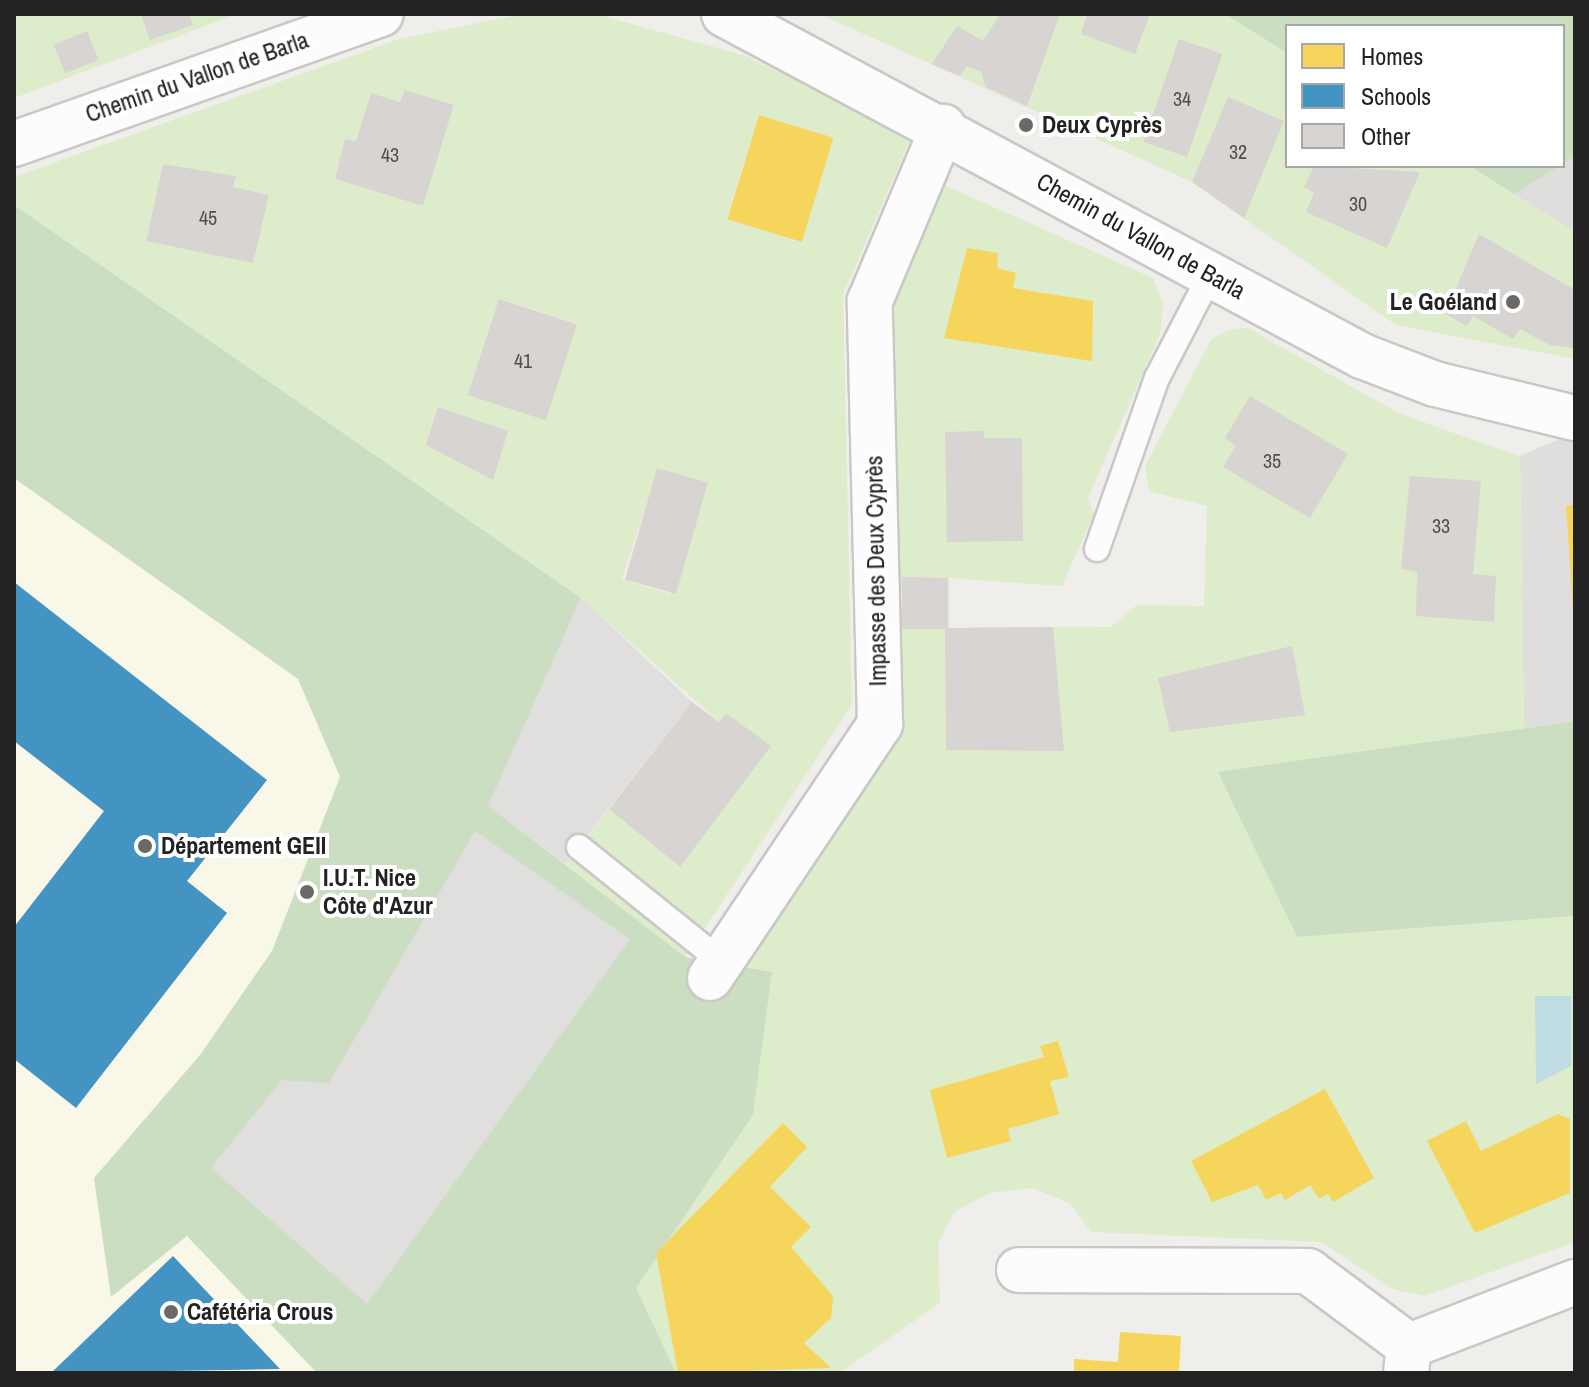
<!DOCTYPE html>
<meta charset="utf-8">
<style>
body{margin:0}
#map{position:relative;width:1589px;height:1387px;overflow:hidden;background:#f0eeeb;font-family:"Archivo Narrow",sans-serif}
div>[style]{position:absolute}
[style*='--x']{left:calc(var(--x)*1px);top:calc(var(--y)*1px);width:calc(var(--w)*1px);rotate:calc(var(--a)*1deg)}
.residential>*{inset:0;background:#dfdedc}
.education>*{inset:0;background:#f8f7e8}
.grass>*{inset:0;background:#ddeccb}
.forest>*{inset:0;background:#cbdec1}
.parking>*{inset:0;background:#e0dfde}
.water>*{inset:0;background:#bfdbe3}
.homes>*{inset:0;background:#f6d55c;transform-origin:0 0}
.schools>*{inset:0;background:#4393c3}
.building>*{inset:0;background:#d7d4d2;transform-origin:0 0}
.roads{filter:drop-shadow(2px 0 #c9c8c7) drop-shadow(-2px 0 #c9c8c7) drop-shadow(0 2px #c9c8c7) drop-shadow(0 -2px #c9c8c7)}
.lane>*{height:24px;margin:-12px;padding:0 12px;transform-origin:12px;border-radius:12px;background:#fdfcfc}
.street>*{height:44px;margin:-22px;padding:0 22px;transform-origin:22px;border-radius:22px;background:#fdfcfc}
.dots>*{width:22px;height:22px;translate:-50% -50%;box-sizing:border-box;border:4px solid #fff;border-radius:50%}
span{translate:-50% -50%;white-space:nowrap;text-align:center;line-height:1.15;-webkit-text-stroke:8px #fff;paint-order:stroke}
.number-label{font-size:20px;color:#4f4e4e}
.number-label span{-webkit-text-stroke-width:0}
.street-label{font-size:24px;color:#222}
.poi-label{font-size:24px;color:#222;font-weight:700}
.left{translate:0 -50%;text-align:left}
.right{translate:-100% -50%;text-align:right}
.frame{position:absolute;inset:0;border:16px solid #222;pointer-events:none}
.legend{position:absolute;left:1285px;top:24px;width:280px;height:144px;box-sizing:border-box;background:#fff;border:2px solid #a7a7a7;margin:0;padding:10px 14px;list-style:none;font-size:24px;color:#222}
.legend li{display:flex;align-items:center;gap:16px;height:40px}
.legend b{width:40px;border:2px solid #a7a7a7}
</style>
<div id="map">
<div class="residential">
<div style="clip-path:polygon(1575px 157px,1575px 232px,1514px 194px)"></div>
<div style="clip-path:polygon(1575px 432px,1575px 721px,1524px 728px,1520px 456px)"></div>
</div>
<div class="education">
<div style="clip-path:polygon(14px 478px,488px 806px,420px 1373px,14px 1373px)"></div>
</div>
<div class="grass">
<div style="clip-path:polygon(14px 14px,237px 14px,14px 98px)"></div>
<div style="clip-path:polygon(evenodd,522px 14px,596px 14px,746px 56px,912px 136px,843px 295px,852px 705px,685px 958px,565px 864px,609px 809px,680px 867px,770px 746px,726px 713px,719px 722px,581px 598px,14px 205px,14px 177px,399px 39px,522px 14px,405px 90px,454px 106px,423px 206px,335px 179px,345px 139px,356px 141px,371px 93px,400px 102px,405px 90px,522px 14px,759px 115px,834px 138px,800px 242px,726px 219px,759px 115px,522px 14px,163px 164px,235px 176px,233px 187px,269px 195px,253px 262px,146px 241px,163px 164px,522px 14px,500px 299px,577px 324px,470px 396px,500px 299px,522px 14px,438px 408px,508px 431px,493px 479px,426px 445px,438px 408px,522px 14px,658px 468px,708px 484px,671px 594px,622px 579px,658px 468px)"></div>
<div style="clip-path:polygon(820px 14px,1225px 14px,1287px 53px,1287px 166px,1470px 166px,1575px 232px,1575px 359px,1396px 325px,1192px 182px)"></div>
<div style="clip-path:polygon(944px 185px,1153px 278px,1163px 303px,1161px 332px,1088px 498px,1094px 514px,1062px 586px,949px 578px,949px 628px,1111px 627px,1137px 605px,1204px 606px,1207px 506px,1149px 491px,1145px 466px,1211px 340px,1228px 330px,1248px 328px,1400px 414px,1520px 456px,1524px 728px,1219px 773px,1297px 937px,1575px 916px,1575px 1242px,1424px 1296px,1393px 1289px,1321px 1242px,1091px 1232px,1071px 1204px,1033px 1188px,990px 1193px,954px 1212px,938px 1243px,940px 1303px,839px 1373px,676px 1373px,636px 1288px,753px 1115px,772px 972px,743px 966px,896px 717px,890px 310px)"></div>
</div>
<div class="forest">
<div style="clip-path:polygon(1225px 14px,1575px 14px,1575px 157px,1563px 164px,1563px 26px,1287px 26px,1287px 53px)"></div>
<div style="clip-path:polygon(1470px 166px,1560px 166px,1514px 194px)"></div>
<div style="clip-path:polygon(14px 205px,581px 598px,489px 806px,685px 957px,772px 972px,753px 1115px,636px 1288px,676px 1373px,317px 1373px,187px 1236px,111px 1297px,94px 1178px,200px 1055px,272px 951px,340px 777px,298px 679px,14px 478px)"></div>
<div style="clip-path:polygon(1575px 721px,1575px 916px,1297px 937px,1218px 772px)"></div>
</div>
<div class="parking">
<div style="clip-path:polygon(581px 598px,692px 702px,565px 864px,488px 806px)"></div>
<div style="clip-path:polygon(475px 831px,630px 939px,367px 1304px,211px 1168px,282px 1080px,329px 1083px)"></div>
</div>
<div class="water">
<div style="clip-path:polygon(1535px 996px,1571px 996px,1571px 1066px,1536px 1084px)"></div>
</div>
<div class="homes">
<div style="left:759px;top:115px;width:78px;height:109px;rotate:17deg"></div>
<div style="clip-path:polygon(967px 248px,998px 253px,997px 268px,1016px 273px,1013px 288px,1093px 301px,1092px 361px,944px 338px)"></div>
<div style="clip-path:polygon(1575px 505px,1575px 610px,1573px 610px,1566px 506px)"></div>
<div style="clip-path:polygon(1058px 1041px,1069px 1077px,1050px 1081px,1059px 1114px,1008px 1129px,1011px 1141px,947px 1158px,930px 1090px,1044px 1057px,1040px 1046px)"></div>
<div style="clip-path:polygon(1325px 1089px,1374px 1178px,1333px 1202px,1328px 1194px,1319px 1199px,1310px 1185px,1285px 1200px,1281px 1193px,1266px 1200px,1258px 1185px,1212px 1202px,1191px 1161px)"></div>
<div style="clip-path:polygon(1558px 1114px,1570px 1119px,1570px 1193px,1475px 1233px,1427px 1141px,1466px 1121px,1481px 1151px)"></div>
<div style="clip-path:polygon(783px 1123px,807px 1147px,770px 1187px,811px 1227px,791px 1247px,833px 1296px,831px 1318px,804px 1343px,831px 1368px,678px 1373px,656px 1253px)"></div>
<div style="clip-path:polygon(1120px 1332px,1181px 1336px,1179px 1373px,1074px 1373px,1074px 1359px,1118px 1362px)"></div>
</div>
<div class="schools">
<div style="clip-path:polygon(14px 582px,267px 780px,187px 881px,227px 913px,76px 1108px,14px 1059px,14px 927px,104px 811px,14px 741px)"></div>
<div style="clip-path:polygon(173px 1256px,280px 1369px,51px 1373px)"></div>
</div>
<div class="building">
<div style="clip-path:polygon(141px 14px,189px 14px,193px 25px,150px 40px)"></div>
<div style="clip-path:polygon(1000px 14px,1060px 14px,1027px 106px,986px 87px,981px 72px,967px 66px,960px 76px,932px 64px,957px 26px,983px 41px)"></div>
<div style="clip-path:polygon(1087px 14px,1150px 14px,1135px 54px,1081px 34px)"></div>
<div style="left:87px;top:31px;width:31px;height:36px;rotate:68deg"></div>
<div style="left:1179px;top:39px;width:46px;height:109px;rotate:19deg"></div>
<div style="clip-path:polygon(405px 90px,454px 105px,423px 206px,335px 179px,345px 139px,356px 141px,371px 93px,400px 102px)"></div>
<div style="clip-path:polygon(1228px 97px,1284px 121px,1244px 218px,1192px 182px)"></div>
<div style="clip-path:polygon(163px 164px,236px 176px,233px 187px,269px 195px,253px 263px,146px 241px)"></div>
<div style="clip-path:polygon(1314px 166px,1420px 172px,1387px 248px,1306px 212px,1314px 193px,1304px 187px)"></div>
<div style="clip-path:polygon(1479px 234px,1575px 290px,1575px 348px,1550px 345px,1520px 329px,1513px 339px,1473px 316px,1467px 326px,1445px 314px)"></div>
<div style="left:499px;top:299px;width:82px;height:101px;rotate:18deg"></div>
<div style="clip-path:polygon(1250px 396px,1348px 454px,1310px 518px,1223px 467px,1236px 446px,1225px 438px)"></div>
<div style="clip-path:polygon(438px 407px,508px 431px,493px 480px,426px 445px)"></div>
<div style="clip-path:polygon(984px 431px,984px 438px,1022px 438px,1023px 541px,947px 542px,945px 432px)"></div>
<div style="left:657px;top:468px;width:53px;height:116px;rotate:16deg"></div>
<div style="clip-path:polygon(1410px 476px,1481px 481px,1473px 574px,1496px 576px,1494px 622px,1416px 616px,1417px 572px,1401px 569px)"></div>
<div style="clip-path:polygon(902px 577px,948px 578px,948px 628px,1053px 627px,1064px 751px,946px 750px,945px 629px,902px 629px)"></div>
<div style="clip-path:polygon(1292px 646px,1305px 715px,1170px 732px,1158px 678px)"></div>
<div style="clip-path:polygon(692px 702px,719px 722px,726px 713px,771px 746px,680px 867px,609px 809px)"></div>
</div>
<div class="roads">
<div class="lane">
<div style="--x:1097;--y:549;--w:181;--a:-70.7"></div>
<div style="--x:1157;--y:378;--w:117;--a:-62.6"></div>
<div style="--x:579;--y:847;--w:182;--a:38.8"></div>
</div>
<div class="street">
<div style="--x:724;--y:14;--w:724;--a:28.19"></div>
<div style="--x:1362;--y:356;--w:78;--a:21"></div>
<div style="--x:1435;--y:384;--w:144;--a:13.7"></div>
<div style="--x:14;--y:144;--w:389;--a:-19.5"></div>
<div style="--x:710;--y:978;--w:306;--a:-56.2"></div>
<div style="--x:880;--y:724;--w:423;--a:-91.4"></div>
<div style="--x:870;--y:301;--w:189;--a:-67.2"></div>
<div style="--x:1019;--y:1270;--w:289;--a:0.2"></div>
<div style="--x:1308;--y:1271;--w:126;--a:36.6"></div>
<div style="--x:1406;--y:1373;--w:27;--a:-84"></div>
<div style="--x:1409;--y:1346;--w:178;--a:-21.1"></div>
</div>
</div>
<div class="dots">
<div style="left:1026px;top:125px;background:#6a6968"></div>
<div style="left:1513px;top:302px;background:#6a6968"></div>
<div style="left:145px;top:846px;background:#6a6968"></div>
<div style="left:307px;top:892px;background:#6a6968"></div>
<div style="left:171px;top:1312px;background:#6a6968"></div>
</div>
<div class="number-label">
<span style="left:1182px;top:98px">34</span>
<span style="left:1238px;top:151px">32</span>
<span style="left:390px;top:154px">43</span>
<span style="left:1358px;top:203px">30</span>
<span style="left:208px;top:217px">45</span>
<span style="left:523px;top:360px">41</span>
<span style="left:1272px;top:460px">35</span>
<span style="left:1441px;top:525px">33</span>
</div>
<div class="street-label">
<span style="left:197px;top:77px;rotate:-19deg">Chemin du Vallon de Barla</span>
<span style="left:1141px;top:236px;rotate:29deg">Chemin du Vallon de Barla</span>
<span style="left:876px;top:571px;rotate:-91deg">Impasse des Deux Cyprès</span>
</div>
<div class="poi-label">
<span class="left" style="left:1042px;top:125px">Deux Cyprès</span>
<span class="right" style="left:1497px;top:302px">Le Goéland</span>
<span class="left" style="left:161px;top:846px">Département GEII</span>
<span class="left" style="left:323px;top:892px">I.U.T. Nice<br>Côte d'Azur</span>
<span class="left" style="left:187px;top:1312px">Cafétéria Crous</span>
</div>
<div class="frame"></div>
<ul class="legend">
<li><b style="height:22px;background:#f6d55c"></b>Homes</li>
<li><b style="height:22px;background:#4393c3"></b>Schools</li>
<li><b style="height:22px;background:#d7d4d2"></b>Other</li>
</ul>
</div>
